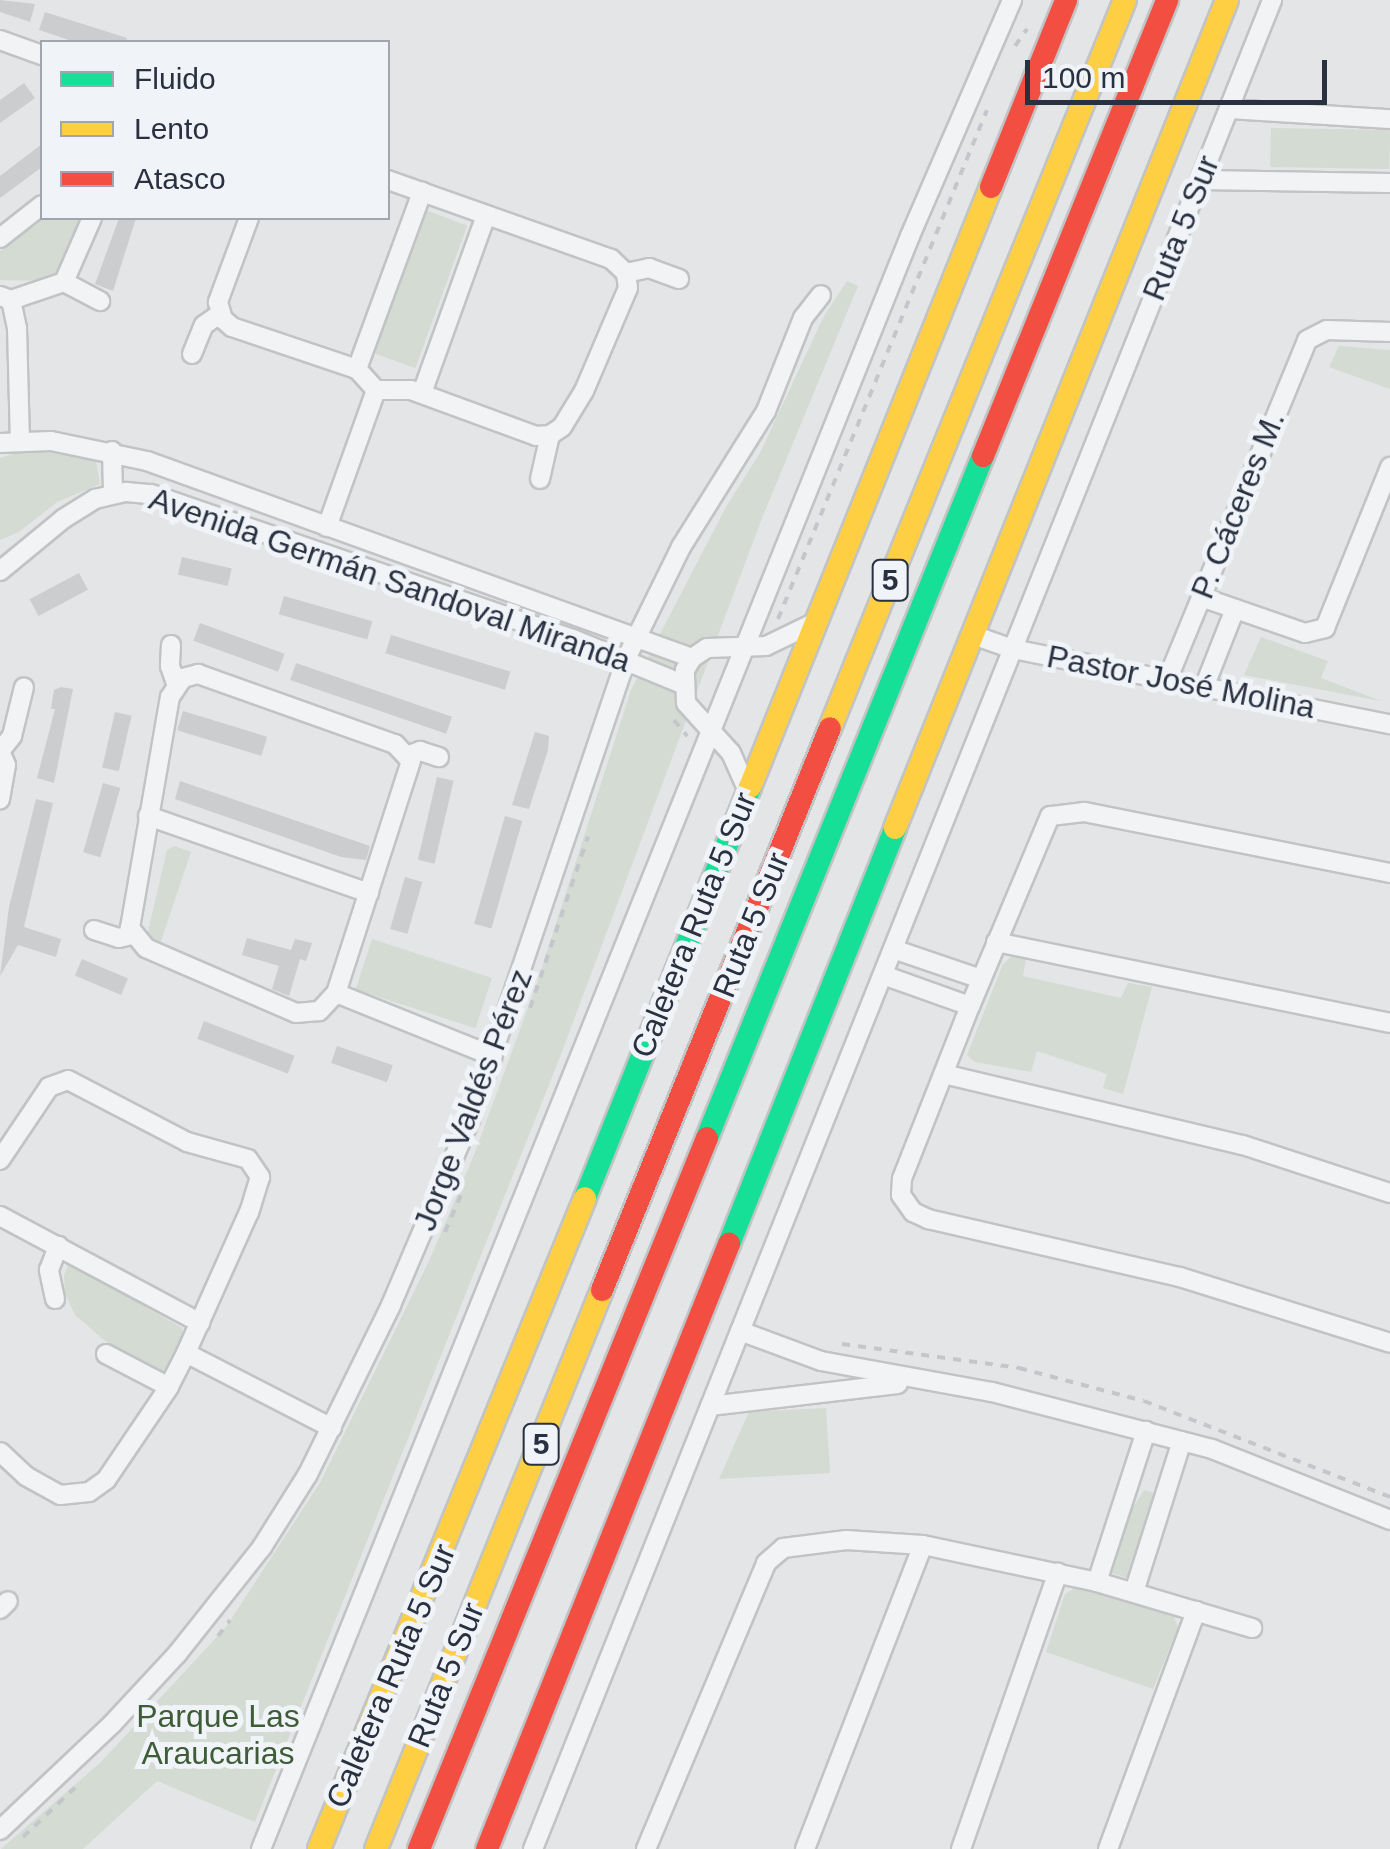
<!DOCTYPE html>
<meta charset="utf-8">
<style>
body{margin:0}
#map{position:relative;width:1390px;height:1849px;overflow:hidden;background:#e3e5e7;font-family:Helvetica,sans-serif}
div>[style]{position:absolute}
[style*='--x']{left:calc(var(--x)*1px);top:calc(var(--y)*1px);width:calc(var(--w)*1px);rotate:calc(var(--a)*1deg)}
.green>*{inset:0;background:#d3dbd3;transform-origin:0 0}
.building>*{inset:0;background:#cbcdcf;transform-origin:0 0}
.path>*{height:4px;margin-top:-2px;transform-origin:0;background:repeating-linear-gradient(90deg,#c4c6cb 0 8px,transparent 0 16px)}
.roads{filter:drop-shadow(2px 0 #c1c3c5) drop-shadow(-2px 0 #c1c3c5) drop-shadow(0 2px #c1c3c5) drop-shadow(0 -2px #c1c3c5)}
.street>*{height:18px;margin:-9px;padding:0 9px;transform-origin:9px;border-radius:9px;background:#f2f3f4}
.fast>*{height:22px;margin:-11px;padding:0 11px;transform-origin:11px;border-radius:11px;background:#16e098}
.slow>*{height:22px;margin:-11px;padding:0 11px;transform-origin:11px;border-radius:11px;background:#ffcf43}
.jam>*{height:22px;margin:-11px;padding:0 11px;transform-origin:11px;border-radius:11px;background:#f24e42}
span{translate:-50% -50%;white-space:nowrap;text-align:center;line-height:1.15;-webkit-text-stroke:10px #f0f3f7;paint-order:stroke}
.shield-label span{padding:2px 8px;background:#f0f3f7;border:2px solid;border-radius:8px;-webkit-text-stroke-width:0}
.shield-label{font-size:30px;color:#293141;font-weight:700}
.street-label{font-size:32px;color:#293141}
.park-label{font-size:32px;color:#3d5c37}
.legend{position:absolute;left:40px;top:40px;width:350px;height:180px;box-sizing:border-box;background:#f0f3f7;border:2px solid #a0a5ae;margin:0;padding:12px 18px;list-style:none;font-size:30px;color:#293141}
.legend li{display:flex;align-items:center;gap:20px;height:50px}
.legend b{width:50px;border:2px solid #a0a5ae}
.scale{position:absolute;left:1025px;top:60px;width:302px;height:45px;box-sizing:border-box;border:5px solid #293141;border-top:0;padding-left:12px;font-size:30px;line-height:35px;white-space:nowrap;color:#293141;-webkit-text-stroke:8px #f0f3f7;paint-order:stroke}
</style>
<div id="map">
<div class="green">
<div style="left:1271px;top:128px;width:119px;height:39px;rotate:1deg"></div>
<div style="left:425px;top:210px;width:45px;height:152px;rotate:20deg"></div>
<div style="clip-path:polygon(45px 218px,79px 218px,68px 257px,50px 281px,0 280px,0 251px)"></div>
<div style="clip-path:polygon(847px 281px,858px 286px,762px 518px,558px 1062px,255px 1822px,157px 1781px,83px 1849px,1px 1849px,101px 1762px,226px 1627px,321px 1481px,430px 1259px,474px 1155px,537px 983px,631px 690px,726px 507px,760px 453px,824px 316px)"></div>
<div style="clip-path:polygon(1339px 346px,1390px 350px,1390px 389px,1329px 367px)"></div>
<div style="clip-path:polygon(24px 451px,95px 456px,100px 484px,57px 502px,19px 532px,0 540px,0 458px)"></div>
<div style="clip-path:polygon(1261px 637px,1328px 661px,1321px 678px,1381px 701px,1244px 675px)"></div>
<div style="clip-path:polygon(174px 846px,191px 852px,160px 944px,147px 936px,167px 850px)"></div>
<div style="left:372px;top:939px;width:126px;height:53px;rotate:18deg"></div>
<div style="clip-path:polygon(1013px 955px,1026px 959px,1023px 976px,1121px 998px,1128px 983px,1152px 987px,1123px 1094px,1103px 1088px,1107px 1074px,1037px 1051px,1031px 1072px,975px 1062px,967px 1055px,1003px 964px)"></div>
<div style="clip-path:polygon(69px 1263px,182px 1328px,184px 1342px,164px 1375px,104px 1340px,75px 1315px,65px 1293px,64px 1275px)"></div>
<div style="clip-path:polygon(826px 1408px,830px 1473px,719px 1479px,749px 1412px)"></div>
<div style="clip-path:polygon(1144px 1490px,1157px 1494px,1131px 1579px,1108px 1572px,1124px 1522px)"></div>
<div style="clip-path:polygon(1079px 1586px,1173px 1615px,1178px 1627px,1153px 1689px,1046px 1652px,1065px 1594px)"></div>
</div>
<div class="building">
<div style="clip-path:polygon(0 0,35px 4px,30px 22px,0 12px)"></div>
<div style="clip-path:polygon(45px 12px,127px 38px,126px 42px,75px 42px,39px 30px)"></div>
<div style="clip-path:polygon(24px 83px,35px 98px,0 123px,0 100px)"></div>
<div style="clip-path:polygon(42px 144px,42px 167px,0 198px,0 176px)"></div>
<div style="clip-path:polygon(119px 218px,136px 218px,113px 291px,95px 284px)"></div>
<div style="left:182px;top:557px;width:51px;height:18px;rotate:13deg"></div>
<div style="left:79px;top:573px;width:19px;height:56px;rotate:62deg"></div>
<div style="left:284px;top:596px;width:92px;height:19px;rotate:16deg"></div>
<div style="left:200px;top:623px;width:90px;height:19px;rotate:20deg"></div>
<div style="left:391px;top:635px;width:125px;height:19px;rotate:17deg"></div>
<div style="left:296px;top:663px;width:165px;height:18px;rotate:19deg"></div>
<div style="clip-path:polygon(61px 687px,73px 689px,54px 783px,37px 778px,55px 709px,51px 709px,54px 690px)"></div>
<div style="left:183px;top:711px;width:88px;height:20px;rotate:17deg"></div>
<div style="left:115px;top:712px;width:17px;height:57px;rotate:13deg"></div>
<div style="clip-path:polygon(535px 732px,549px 736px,548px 750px,529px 809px,512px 805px)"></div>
<div style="left:437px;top:777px;width:17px;height:85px;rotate:13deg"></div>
<div style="clip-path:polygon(180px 781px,370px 846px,366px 860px,341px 857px,175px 799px)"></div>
<div style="left:103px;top:783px;width:18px;height:72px;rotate:16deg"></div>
<div style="clip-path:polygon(36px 799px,53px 803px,24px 927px,61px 939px,56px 957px,18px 945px,0 976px,9px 907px)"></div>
<div style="left:505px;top:816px;width:18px;height:112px;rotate:16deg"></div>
<div style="left:405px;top:877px;width:18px;height:54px;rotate:16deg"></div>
<div style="clip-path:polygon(247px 938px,291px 950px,295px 939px,312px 943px,306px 961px,300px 959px,289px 996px,272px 989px,279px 966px,242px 955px)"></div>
<div style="left:82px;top:959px;width:50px;height:18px;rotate:23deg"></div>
<div style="left:204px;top:1021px;width:97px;height:19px;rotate:21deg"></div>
<div style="left:337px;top:1046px;width:59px;height:18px;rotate:19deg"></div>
</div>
<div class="path">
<div style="--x:1015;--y:46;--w:21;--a:-55"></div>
<div style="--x:778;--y:619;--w:550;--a:-67.68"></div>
<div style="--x:674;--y:720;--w:21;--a:51"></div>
<div style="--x:530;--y:1008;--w:181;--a:-71.3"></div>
<div style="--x:445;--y:1232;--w:46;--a:-66.8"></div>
<div style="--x:842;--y:1344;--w:179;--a:7.7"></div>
<div style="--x:1019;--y:1368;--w:129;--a:14.8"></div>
<div style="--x:1144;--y:1401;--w:264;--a:21.3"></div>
<div style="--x:218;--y:1636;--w:20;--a:-53"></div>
<div style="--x:23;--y:1837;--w:80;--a:-43.5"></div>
</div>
<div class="roads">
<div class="street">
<div style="--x:0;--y:40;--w:45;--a:19.7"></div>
<div style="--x:1229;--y:109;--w:161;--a:3.6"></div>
<div style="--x:1201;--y:180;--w:189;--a:0.9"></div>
<div style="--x:249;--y:218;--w:90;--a:110.3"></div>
<div style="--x:218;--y:302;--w:18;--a:74"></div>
<div style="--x:223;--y:319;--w:12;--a:42"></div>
<div style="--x:232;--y:327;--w:132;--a:18.6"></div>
<div style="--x:357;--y:369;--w:28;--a:48"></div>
<div style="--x:0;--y:238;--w:53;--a:-38.2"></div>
<div style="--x:626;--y:273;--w:24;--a:-12"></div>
<div style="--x:649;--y:268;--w:32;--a:20"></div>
<div style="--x:64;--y:282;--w:41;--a:27.8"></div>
<div style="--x:0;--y:296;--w:12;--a:20"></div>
<div style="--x:11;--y:300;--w:56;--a:-18.8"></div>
<div style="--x:64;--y:282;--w:70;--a:-66.4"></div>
<div style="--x:11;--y:300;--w:29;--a:78"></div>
<div style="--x:17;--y:328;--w:113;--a:88.5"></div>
<div style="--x:192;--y:354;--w:31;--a:-68"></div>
<div style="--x:204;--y:325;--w:19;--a:-35"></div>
<div style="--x:357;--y:369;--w:189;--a:-69.8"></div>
<div style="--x:376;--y:390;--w:35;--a:0"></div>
<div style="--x:411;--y:390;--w:133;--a:20.2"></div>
<div style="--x:536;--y:436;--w:14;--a:-4"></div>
<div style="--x:550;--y:435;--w:14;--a:-34"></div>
<div style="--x:562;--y:427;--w:42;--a:-58.6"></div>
<div style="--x:584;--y:391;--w:112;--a:-66.9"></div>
<div style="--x:628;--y:288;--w:15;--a:-98"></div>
<div style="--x:626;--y:273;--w:21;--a:-137"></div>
<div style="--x:611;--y:259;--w:237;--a:-160.5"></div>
<div style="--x:422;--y:393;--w:189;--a:-70.2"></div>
<div style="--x:0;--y:443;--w:51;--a:-2.2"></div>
<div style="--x:51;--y:441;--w:98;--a:11.8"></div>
<div style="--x:147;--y:461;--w:580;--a:19.87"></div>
<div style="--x:112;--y:451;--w:42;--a:88.6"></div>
<div style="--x:540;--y:479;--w:45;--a:-77.2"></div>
<div style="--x:327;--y:527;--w:145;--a:-70.3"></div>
<div style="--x:0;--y:571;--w:82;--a:-39.5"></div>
<div style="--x:63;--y:519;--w:38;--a:-32"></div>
<div style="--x:95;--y:499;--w:32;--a:-13"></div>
<div style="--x:126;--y:492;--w:25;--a:5"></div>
<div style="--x:151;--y:494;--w:446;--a:19"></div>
<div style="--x:573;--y:639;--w:118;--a:22.4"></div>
<div style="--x:1201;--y:597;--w:110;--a:19.1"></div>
<div style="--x:1305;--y:633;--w:21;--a:-14"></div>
<div style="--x:1325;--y:628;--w:174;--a:-68"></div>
<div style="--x:973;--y:635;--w:42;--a:19.3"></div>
<div style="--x:1013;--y:649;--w:384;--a:11.3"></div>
<div style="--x:171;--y:645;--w:21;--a:93"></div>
<div style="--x:170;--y:666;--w:18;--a:71"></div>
<div style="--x:198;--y:674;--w:209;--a:19.6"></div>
<div style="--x:395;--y:744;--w:23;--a:47"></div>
<div style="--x:411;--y:761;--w:244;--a:107.9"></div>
<div style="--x:336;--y:993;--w:25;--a:133"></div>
<div style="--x:319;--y:1011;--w:23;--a:175"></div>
<div style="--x:296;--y:1013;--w:163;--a:-156.6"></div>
<div style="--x:146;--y:948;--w:26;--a:-129"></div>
<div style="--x:130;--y:928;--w:234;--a:-80.2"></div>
<div style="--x:170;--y:697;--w:23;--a:-56"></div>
<div style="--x:183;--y:678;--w:16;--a:-15"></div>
<div style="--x:1168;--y:678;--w:365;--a:-67.6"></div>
<div style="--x:1307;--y:340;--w:22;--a:-27"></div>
<div style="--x:1327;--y:330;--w:63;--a:1.8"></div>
<div style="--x:1205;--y:685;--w:82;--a:-68.5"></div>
<div style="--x:0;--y:751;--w:19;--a:-51"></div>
<div style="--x:12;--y:736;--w:50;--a:-76.2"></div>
<div style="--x:0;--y:751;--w:15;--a:67"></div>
<div style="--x:6;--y:765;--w:35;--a:100"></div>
<div style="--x:409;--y:755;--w:12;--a:-20"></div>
<div style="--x:420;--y:751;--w:20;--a:18"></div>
<div style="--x:748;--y:791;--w:42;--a:-114.1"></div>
<div style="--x:731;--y:753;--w:67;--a:-132"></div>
<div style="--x:686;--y:703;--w:33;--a:-92"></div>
<div style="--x:685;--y:670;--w:14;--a:-60"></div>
<div style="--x:692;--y:658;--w:18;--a:-34"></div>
<div style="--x:707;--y:648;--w:59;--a:-1.9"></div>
<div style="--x:766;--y:646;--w:55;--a:-25.6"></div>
<div style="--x:148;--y:816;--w:234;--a:19.2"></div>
<div style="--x:1390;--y:873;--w:312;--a:-168.7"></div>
<div style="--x:1084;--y:812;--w:34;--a:173"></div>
<div style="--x:1050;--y:816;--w:206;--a:112.8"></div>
<div style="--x:970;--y:1006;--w:186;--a:111.5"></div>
<div style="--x:902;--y:1179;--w:16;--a:94"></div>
<div style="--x:901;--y:1195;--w:21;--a:55"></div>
<div style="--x:913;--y:1212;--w:17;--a:25"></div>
<div style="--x:928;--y:1219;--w:259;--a:13"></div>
<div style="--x:1180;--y:1277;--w:220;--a:17.4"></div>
<div style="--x:94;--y:930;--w:26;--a:18"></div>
<div style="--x:119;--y:938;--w:13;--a:-13"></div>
<div style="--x:996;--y:942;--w:402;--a:11.6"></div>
<div style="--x:893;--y:949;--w:93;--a:18.8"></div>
<div style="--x:883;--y:975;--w:92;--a:19.6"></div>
<div style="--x:336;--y:993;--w:169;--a:21.9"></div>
<div style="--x:944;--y:1074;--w:307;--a:13.4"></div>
<div style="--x:1243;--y:1145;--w:155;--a:18.1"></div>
<div style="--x:0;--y:1160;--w:88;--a:-56.1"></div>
<div style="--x:49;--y:1087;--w:20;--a:-20"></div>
<div style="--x:68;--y:1080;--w:134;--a:27.5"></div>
<div style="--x:187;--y:1142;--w:63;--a:15.6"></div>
<div style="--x:248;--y:1159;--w:22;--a:56"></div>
<div style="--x:260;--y:1177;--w:37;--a:107"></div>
<div style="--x:249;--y:1212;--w:154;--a:114.1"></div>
<div style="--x:186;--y:1353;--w:38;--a:117"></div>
<div style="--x:169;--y:1387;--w:112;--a:124.1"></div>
<div style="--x:106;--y:1480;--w:21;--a:145"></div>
<div style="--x:89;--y:1492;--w:29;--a:174"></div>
<div style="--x:60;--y:1495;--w:39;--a:-151"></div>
<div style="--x:26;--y:1476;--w:35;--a:-137"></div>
<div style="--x:0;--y:1216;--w:227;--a:28.1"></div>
<div style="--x:55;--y:1299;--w:30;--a:-102"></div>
<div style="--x:49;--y:1270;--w:26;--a:-69"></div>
<div style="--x:740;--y:1331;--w:86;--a:20.3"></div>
<div style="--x:821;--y:1361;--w:174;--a:10.3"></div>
<div style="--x:992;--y:1392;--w:227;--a:14.5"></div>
<div style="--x:1212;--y:1449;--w:192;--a:21.7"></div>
<div style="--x:186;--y:1353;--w:164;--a:27.2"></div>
<div style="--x:106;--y:1354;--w:71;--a:27.6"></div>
<div style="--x:710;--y:1406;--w:189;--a:-6.7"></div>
<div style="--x:1097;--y:1582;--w:159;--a:-72"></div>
<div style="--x:1134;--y:1592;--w:158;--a:-72.4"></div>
<div style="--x:0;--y:1609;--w:11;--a:-45"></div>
<div style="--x:0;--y:1830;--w:154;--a:-43.4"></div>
<div style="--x:112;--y:1724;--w:96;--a:-47.1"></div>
<div style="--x:177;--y:1654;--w:137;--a:-51.5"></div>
<div style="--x:262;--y:1547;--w:86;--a:-57.8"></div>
<div style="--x:308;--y:1474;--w:188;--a:-63.8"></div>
<div style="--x:391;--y:1305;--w:201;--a:-66.9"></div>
<div style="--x:470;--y:1120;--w:484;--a:-71.3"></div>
<div style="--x:625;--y:661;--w:127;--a:-63.8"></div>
<div style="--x:681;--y:547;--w:160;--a:-58"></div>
<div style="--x:766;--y:411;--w:100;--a:-68.3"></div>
<div style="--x:803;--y:318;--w:29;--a:-52"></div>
<div style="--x:261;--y:1849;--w:1739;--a:-68.08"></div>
<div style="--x:910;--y:236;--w:257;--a:-66.6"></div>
<div style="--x:533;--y:1849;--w:1991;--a:-68.21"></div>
<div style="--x:646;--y:1849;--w:310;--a:-67.2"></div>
<div style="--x:766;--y:1563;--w:23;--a:-41"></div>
<div style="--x:783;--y:1548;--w:64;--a:-7.2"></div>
<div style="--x:846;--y:1540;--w:77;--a:3.7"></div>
<div style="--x:923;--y:1545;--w:178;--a:12"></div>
<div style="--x:1097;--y:1582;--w:162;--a:16.5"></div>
<div style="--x:805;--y:1849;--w:326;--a:-68.8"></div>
<div style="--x:961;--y:1849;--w:293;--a:-70.7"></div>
<div style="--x:1108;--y:1849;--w:254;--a:-69.7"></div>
</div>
<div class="fast">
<div style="--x:707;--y:1138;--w:736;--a:-67.97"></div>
<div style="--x:585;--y:1198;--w:443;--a:-68.1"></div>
<div style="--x:729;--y:1244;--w:448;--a:-68.2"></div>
</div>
<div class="slow">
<div style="--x:830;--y:728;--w:785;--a:-67.94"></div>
<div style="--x:750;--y:787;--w:647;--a:-68.12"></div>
<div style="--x:895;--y:828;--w:892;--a:-68.15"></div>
<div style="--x:319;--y:1849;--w:703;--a:-67.77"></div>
<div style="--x:376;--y:1849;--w:603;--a:-67.99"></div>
</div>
<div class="jam">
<div style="--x:991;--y:187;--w:201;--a:-68.1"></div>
<div style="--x:983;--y:456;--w:492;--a:-68"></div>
<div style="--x:602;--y:1290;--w:606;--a:-67.92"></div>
<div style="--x:419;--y:1849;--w:767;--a:-67.95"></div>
<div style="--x:487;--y:1849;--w:652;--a:-68.2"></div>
</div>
</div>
<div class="shield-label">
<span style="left:890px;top:580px">5</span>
<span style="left:541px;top:1444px">5</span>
</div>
<div class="street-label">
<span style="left:1181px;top:228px;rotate:-68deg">Ruta 5 Sur</span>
<span style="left:1238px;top:505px;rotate:-68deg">P. Cáceres M.</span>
<span style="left:390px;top:580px;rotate:19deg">Avenida Germán Sandoval Miranda</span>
<span style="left:1181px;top:682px;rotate:11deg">Pastor José Molina</span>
<span style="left:694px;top:925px;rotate:-68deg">Caletera Ruta 5 Sur</span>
<span style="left:751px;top:925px;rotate:-68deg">Ruta 5 Sur</span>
<span style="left:473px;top:1100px;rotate:-69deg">Jorge Valdés Pérez</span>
<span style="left:446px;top:1675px;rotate:-68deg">Ruta 5 Sur</span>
<span style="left:391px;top:1676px;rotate:-67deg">Caletera Ruta 5 Sur</span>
</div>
<div class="park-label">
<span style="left:218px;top:1735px">Parque Las<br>Araucarias</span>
</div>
<ul class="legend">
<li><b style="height:12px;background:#16e098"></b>Fluido</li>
<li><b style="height:12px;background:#ffcf43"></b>Lento</li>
<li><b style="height:12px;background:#f24e42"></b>Atasco</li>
</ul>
<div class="scale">100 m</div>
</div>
